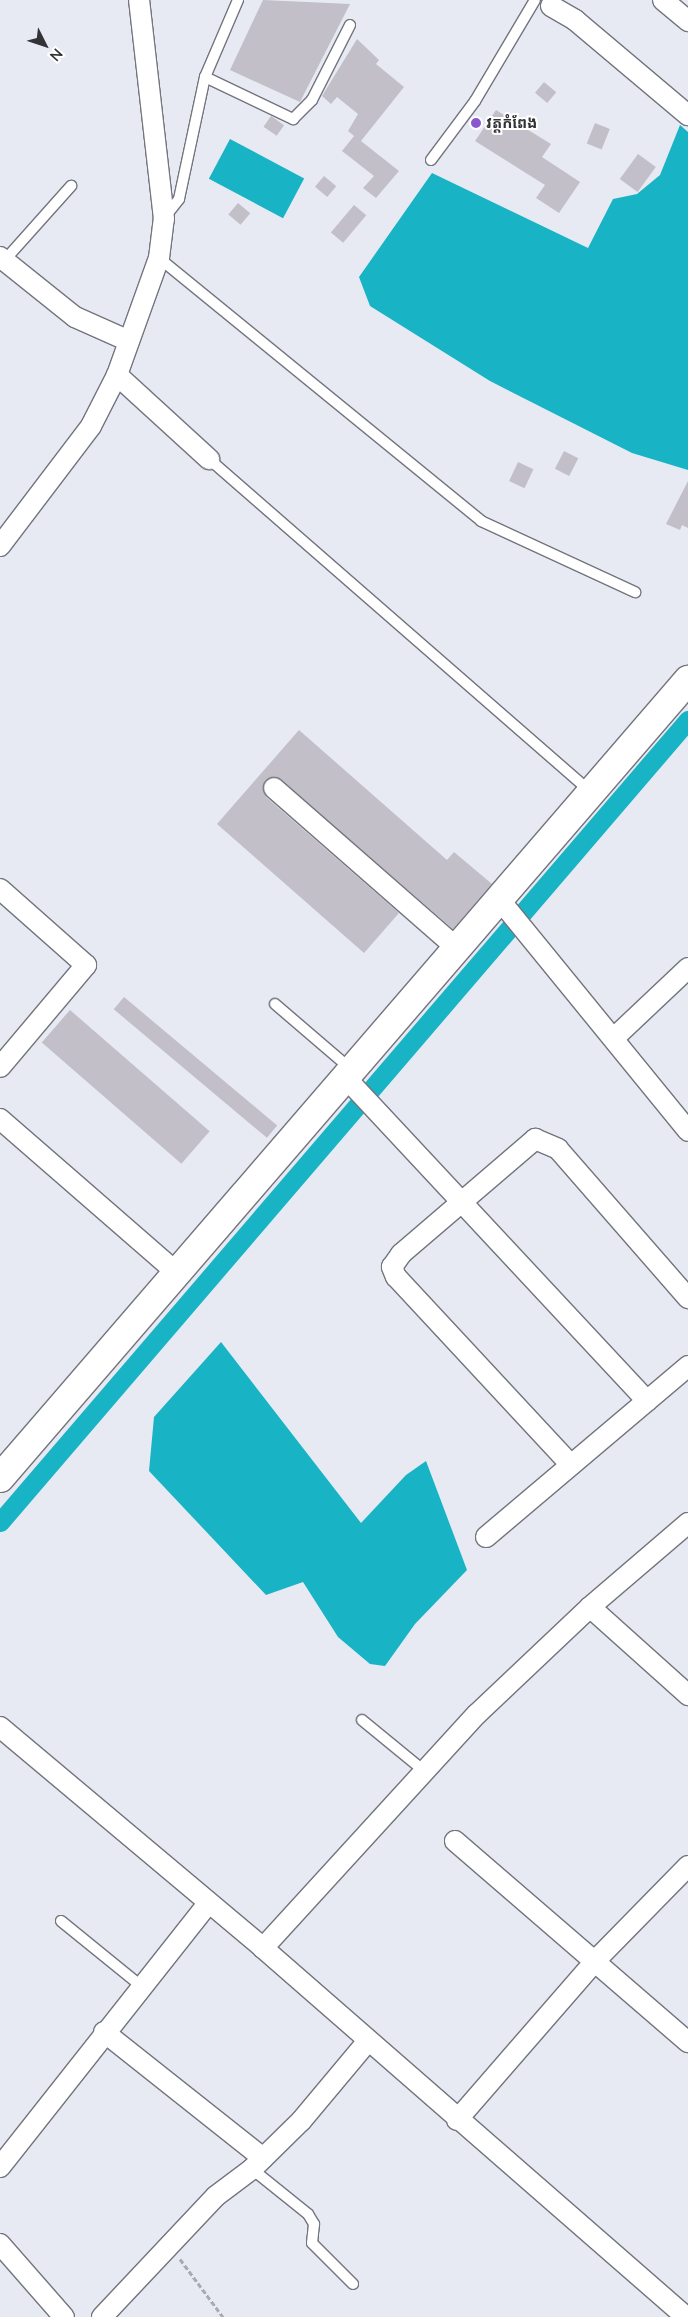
<!DOCTYPE html>
<meta charset="utf-8">
<style>
body{margin:0}
#map{position:relative;width:688px;height:2317px;overflow:hidden;background:#e7eaf3;font-family:Lato,"Noto Sans Khmer",sans-serif}
div>[style]{position:absolute}
[style*='--x']{left:calc(var(--x)*1px);top:calc(var(--y)*1px);width:calc(var(--w)*1px);rotate:calc(var(--a)*1deg)}
.water>*{inset:0;background:#18b3c5;transform-origin:0 0}
.canal>*{height:19px;margin:-9.5px;padding:0 9.5px;transform-origin:9.5px;border-radius:9.5px;background:#18b3c5}
.building>*{inset:0;background:#c2bfc8;transform-origin:0 0}
.path>*{height:3px;margin-top:-1.5px;transform-origin:0;background:repeating-linear-gradient(90deg,#a7aab1 0 5px,transparent 0 7.5px)}
.roads{filter:drop-shadow(1px 0 #73757e) drop-shadow(-1px 0 #73757e) drop-shadow(0 1px #73757e) drop-shadow(0 -1px #73757e)}
.lane>*{height:10px;margin:-5px;padding:0 5px;transform-origin:5px;border-radius:5px;background:#fff}
.street>*{height:20px;margin:-10px;padding:0 10px;transform-origin:10px;border-radius:10px;background:#fff}
.secondary>*{height:28px;margin:-14px;padding:0 14px;transform-origin:14px;border-radius:14px;background:#fff}
.dots>*{width:14px;height:14px;translate:-50% -50%;box-sizing:border-box;border:2px solid #fff;border-radius:50%}
span{translate:-50% -50%;white-space:nowrap;text-align:center;line-height:1.15;-webkit-text-stroke:4px #fff;paint-order:stroke}
.poi-label{font-size:15px;color:#323336;font-weight:700}
.left{translate:0 -50%;text-align:left}
.north{position:absolute;left:20px;top:20px;width:50px;height:50px;-webkit-text-stroke:4px #fff;paint-order:stroke;rotate:131deg;font-size:14px;font-weight:700;line-height:20px;text-align:center;color:#323336}
.north::after{content:'';display:block;margin:auto;width:18px;height:22px;background:#323336;clip-path:polygon(50% 0,100% 100%,50% 72%,0 100%)}
</style>
<div id="map">
<div class="water">
<div style="clip-path:polygon(680px 125px,688px 132px,688px 470px,632px 453px,490px 381px,370px 306px,359px 277px,432px 173px,588px 248px,613px 199px,637px 194px,660px 175px)"></div>
<div style="left:230px;top:139px;width:84px;height:45px;rotate:28deg"></div>
<div style="clip-path:polygon(221px 1342px,361px 1523px,406px 1475px,426px 1461px,467px 1570px,415px 1624px,385px 1666px,370px 1664px,338px 1637px,303px 1582px,266px 1595px,149px 1471px,154px 1417px)"></div>
</div>
<div class="canal">
<div style="--x:0;--y:1522;--w:1057;--a:-49.38"></div>
</div>
<div class="building">
<div style="clip-path:polygon(263px 0,350px 4px,300px 102px,230px 70px)"></div>
<div style="clip-path:polygon(357px 39px,379px 60px,376px 64px,404px 87px,361px 141px,399px 171px,376px 198px,363px 188px,374px 176px,342px 151px,354px 136px,348px 131px,358px 114px,337px 97px,331px 104px,322px 96px)"></div>
<div style="left:544px;top:82px;width:16px;height:14px;rotate:40deg"></div>
<div style="clip-path:polygon(496px 110px,551px 144px,542px 157px,580px 182px,559px 213px,536px 198px,545px 185px,475px 141px)"></div>
<div style="left:271px;top:116px;width:16px;height:13px;rotate:35deg"></div>
<div style="left:595px;top:123px;width:16px;height:22px;rotate:22deg"></div>
<div style="left:638px;top:154px;width:22px;height:31px;rotate:36deg"></div>
<div style="left:324px;top:176px;width:16px;height:14px;rotate:40deg"></div>
<div style="left:238px;top:203px;width:16px;height:15px;rotate:40deg"></div>
<div style="left:354px;top:205px;width:16px;height:36px;rotate:40deg"></div>
<div style="left:564px;top:451px;width:16px;height:20px;rotate:27deg"></div>
<div style="left:518px;top:462px;width:17px;height:21px;rotate:25deg"></div>
<div style="clip-path:polygon(688px 481px,688px 528px,682px 525px,680px 530px,666px 524px)"></div>
<div style="clip-path:polygon(299px 730px,447px 860px,454px 852px,492px 884px,453px 929px,277px 777px,265px 781px,266px 797px,399px 913px,364px 953px,217px 824px)"></div>
<div style="left:124px;top:997px;width:200px;height:16px;rotate:40deg"></div>
<div style="left:70px;top:1010px;width:185px;height:43px;rotate:41deg"></div>
</div>
<div class="path">
<div style="--x:180;--y:2259;--w:72;--a:53.4"></div>
</div>
<div class="roads">
<div class="lane">
<div style="--x:205;--y:77;--w:98;--a:25.5"></div>
<div style="--x:293;--y:119;--w:27;--a:-45"></div>
<div style="--x:312;--y:100;--w:84;--a:-63.1"></div>
<div style="--x:431;--y:160;--w:74;--a:-53.3"></div>
<div style="--x:475;--y:101;--w:117;--a:-59.3"></div>
<div style="--x:165;--y:217;--w:23;--a:-52"></div>
<div style="--x:179;--y:199;--w:125;--a:-78"></div>
<div style="--x:205;--y:77;--w:84;--a:-66.8"></div>
<div style="--x:159;--y:258;--w:416;--a:39.2"></div>
<div style="--x:481;--y:521;--w:170;--a:24.8"></div>
<div style="--x:4;--y:261;--w:101;--a:-48.2"></div>
<div style="--x:209;--y:459;--w:507;--a:41.08"></div>
<div style="--x:275;--y:1004;--w:101;--a:40.6"></div>
<div style="--x:362;--y:1720;--w:80;--a:39.4"></div>
<div style="--x:61;--y:1921;--w:103;--a:39.1"></div>
<div style="--x:252;--y:2169;--w:72;--a:38.8"></div>
<div style="--x:308;--y:2214;--w:12;--a:59"></div>
<div style="--x:314;--y:2224;--w:19;--a:96"></div>
<div style="--x:312;--y:2243;--w:58;--a:45"></div>
</div>
<div class="street">
<div style="--x:663;--y:0;--w:33;--a:40"></div>
<div style="--x:551;--y:6;--w:28;--a:30"></div>
<div style="--x:575;--y:20;--w:148;--a:40.1"></div>
<div style="--x:0;--y:257;--w:96;--a:38.7"></div>
<div style="--x:75;--y:317;--w:59;--a:24"></div>
<div style="--x:117;--y:375;--w:125;--a:42.4"></div>
<div style="--x:0;--y:546;--w:151;--a:-52.8"></div>
<div style="--x:91;--y:426;--w:57;--a:-63"></div>
<div style="--x:117;--y:375;--w:124;--a:-70.3"></div>
<div style="--x:159;--y:258;--w:39;--a:-83"></div>
<div style="--x:164;--y:219;--w:220;--a:-96.5"></div>
<div style="--x:274;--y:788;--w:243;--a:41.2"></div>
<div style="--x:0;--y:889;--w:115;--a:41.5"></div>
<div style="--x:86;--y:965;--w:133;--a:130.1"></div>
<div style="--x:499;--y:899;--w:299;--a:50.8"></div>
<div style="--x:614;--y:1038;--w:102;--a:-43.4"></div>
<div style="--x:345;--y:1077;--w:443;--a:47"></div>
<div style="--x:0;--y:1119;--w:235;--a:41"></div>
<div style="--x:571;--y:1465;--w:257;--a:-132.9"></div>
<div style="--x:396;--y:1277;--w:11;--a:-112"></div>
<div style="--x:392;--y:1267;--w:16;--a:-55"></div>
<div style="--x:401;--y:1254;--w:177;--a:-40.6"></div>
<div style="--x:535;--y:1139;--w:25;--a:23"></div>
<div style="--x:558;--y:1149;--w:198;--a:48.9"></div>
<div style="--x:486;--y:1537;--w:265;--a:-40.2"></div>
<div style="--x:590;--y:1607;--w:132;--a:41.9"></div>
<div style="--x:0;--y:1727;--w:344;--a:40"></div>
<div style="--x:263;--y:1948;--w:561;--a:41.1"></div>
<div style="--x:455;--y:1841;--w:308;--a:40.8"></div>
<div style="--x:263;--y:1948;--w:317;--a:-47.6"></div>
<div style="--x:477;--y:1714;--w:156;--a:-43.4"></div>
<div style="--x:590;--y:1607;--w:129;--a:-40.6"></div>
<div style="--x:104;--y:2032;--w:203;--a:38.4"></div>
<div style="--x:457;--y:2120;--w:211;--a:-49"></div>
<div style="--x:595;--y:1961;--w:133;--a:-45.6"></div>
<div style="--x:0;--y:2167;--w:337;--a:-51.7"></div>
<div style="--x:0;--y:2244;--w:97;--a:48.8"></div>
<div style="--x:102;--y:2317;--w:166;--a:-46.7"></div>
<div style="--x:216;--y:2196;--w:45;--a:-36.9"></div>
<div style="--x:252;--y:2169;--w:69;--a:-44.4"></div>
<div style="--x:301;--y:2121;--w:103;--a:-50.1"></div>
</div>
<div class="secondary">
<div style="--x:0;--y:1478;--w:1054;--a:-49.23"></div>
</div>
</div>
<div class="dots">
<div style="left:476px;top:123px;background:#8a57d0"></div>
</div>
<div class="poi-label">
<span class="left" style="left:486px;top:123px">វត្តកំពែង</span>
</div>
<div class="north">N</div>
</div>
